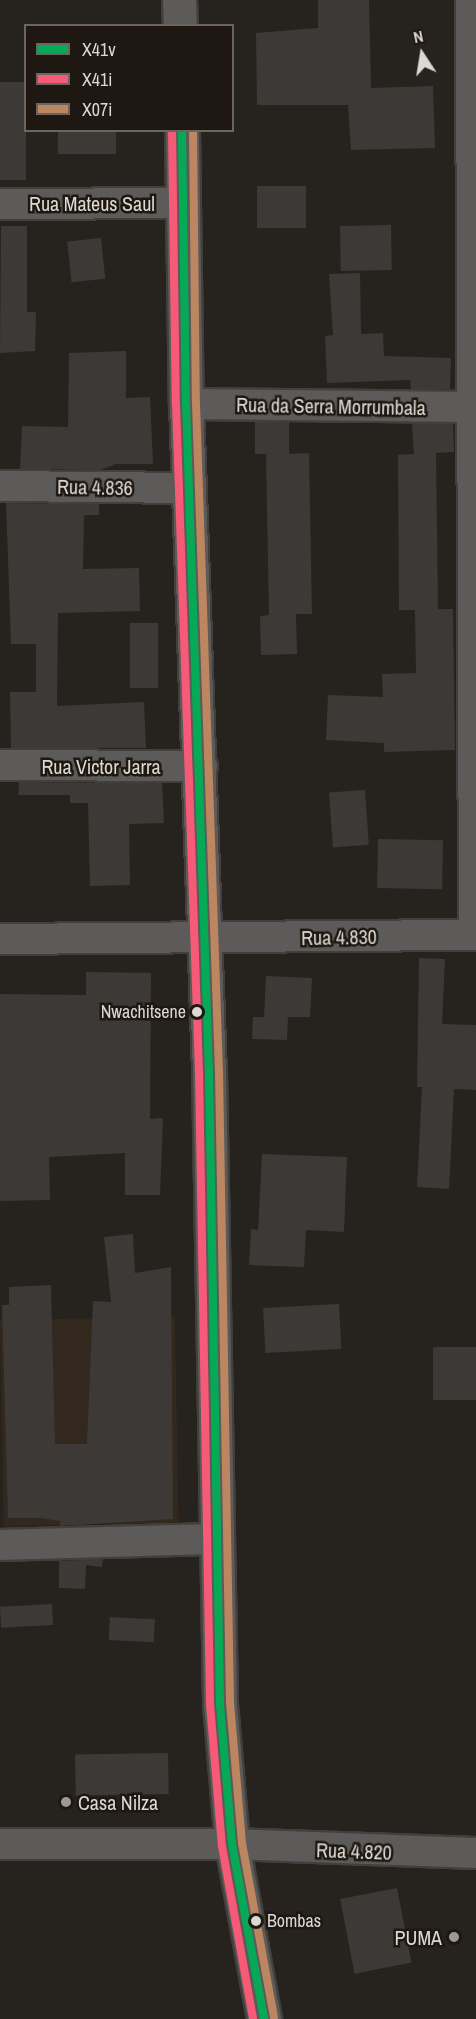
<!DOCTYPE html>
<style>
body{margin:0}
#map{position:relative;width:476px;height:2019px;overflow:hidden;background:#26221e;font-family:"Archivo Narrow",sans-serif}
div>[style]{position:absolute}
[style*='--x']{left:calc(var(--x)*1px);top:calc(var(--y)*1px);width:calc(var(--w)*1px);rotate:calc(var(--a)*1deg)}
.built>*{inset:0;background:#32281e;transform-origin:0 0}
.building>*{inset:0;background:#3d3937;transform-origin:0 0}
.roads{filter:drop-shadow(2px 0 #423f3c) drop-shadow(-2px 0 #423f3c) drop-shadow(0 2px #423f3c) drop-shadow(0 -2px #423f3c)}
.minor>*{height:30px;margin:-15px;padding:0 15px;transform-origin:15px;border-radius:15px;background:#5c5b59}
.tertiary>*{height:33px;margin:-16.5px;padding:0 16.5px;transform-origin:16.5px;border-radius:16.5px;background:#5c5b59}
.bus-1>*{height:8px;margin:-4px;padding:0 4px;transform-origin:4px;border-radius:4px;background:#06aa56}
.bus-2>*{height:8px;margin:-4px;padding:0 4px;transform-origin:4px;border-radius:4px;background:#f75a77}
.bus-3>*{height:8px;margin:-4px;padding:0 4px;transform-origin:4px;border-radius:4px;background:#bb8660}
.dots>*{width:16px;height:16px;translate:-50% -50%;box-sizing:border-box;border:3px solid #1f1812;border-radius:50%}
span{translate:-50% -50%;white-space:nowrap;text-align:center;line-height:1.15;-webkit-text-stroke:5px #1f1812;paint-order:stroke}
.bus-label{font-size:18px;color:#dcd8d3}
.right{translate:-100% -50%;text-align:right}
.left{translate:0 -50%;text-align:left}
.street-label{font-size:20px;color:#dcd8d3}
.poi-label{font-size:20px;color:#dcd8d3}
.legend{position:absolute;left:24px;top:24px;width:210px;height:108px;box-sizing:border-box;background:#1f1812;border:2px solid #6b655f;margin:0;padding:8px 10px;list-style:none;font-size:18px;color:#dcd8d3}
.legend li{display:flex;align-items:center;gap:12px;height:30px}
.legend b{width:30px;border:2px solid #6b655f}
.north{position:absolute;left:392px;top:24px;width:60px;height:60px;-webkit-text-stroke:4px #1f1812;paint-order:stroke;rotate:348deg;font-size:16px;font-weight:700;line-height:24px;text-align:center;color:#dcd8d3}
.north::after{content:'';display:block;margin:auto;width:21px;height:27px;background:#dcd8d3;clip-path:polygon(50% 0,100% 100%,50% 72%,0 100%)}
</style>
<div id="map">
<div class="built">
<div style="left:175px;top:1317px;width:206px;height:175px;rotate:89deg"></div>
</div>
<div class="building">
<div style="clip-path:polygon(318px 0,369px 0,371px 88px,433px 86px,435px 148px,351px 150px,348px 105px,257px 105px,256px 33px,318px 28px)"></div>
<div style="left:0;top:82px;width:26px;height:98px"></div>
<div style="left:58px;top:130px;width:58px;height:24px"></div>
<div style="left:257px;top:186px;width:49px;height:42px"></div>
<div style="left:391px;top:225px;width:45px;height:51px;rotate:89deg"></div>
<div style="clip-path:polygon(1px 226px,27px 226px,27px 312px,36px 312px,35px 351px,0 353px)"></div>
<div style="left:101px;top:238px;width:41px;height:34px;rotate:84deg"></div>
<div style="clip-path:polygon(360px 273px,361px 334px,383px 333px,384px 356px,451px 358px,450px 389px,411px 389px,410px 380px,327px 383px,325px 336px,333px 335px,329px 274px)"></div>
<div style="clip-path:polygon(126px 351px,126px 398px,150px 397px,153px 464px,116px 464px,100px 470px,20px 469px,22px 426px,68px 427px,69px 353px)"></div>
<div style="clip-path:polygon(255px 422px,289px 422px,289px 454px,309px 453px,312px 614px,296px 614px,297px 654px,261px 655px,260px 616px,269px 615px,266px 454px,255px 454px)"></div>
<div style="clip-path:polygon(412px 424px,453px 424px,454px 452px,436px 453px,438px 609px,453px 609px,455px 750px,384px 752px,384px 743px,326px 740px,328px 695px,383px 697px,382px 674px,416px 673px,415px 610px,399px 610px,398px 455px,414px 454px)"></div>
<div style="clip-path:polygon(6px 503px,99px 504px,99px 515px,84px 515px,83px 569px,139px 568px,140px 611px,58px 613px,57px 706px,144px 702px,146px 748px,11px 748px,10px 692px,36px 692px,36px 644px,11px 644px)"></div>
<div style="left:158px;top:623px;width:65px;height:28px;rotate:90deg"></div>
<div style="clip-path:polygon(19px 782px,162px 783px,164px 823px,129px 824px,130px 885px,90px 886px,88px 803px,70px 803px,70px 795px,18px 795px)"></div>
<div style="left:365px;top:790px;width:55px;height:36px;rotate:86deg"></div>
<div style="left:378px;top:839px;width:65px;height:49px;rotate:1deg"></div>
<div style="clip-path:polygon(419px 958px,445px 959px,442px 1024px,476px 1025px,476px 1090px,454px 1089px,449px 1189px,417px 1187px,422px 1087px,417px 1087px)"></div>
<div style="clip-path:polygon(86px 972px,151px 973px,150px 1119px,163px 1118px,160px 1195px,125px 1195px,125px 1153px,49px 1157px,50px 1200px,0 1201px,0 994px,86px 995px)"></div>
<div style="clip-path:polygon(266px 976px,312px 978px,310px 1017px,288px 1017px,287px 1040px,252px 1039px,253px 1017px,264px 1017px)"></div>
<div style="clip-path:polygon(262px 1154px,347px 1157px,344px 1232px,306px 1230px,304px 1267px,249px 1265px,251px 1229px,258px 1230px)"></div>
<div style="clip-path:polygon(133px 1234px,135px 1273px,171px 1267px,173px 1519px,60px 1526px,60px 1521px,41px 1518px,8px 1518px,2px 1305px,9px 1305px,9px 1287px,51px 1285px,55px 1444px,87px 1444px,93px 1301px,111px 1302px,104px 1237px)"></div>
<div style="left:339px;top:1304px;width:45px;height:76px;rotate:87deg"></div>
<div style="left:433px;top:1347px;width:43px;height:53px"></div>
<div style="clip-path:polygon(103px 1559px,102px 1567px,86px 1565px,85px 1589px,59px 1588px,59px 1561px)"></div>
<div style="left:52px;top:1604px;width:21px;height:52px;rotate:87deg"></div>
<div style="left:110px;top:1617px;width:45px;height:23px;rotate:3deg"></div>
<div style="left:168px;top:1753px;width:41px;height:93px;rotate:89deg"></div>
<div style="left:397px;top:1888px;width:76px;height:58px;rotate:79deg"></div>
</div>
<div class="roads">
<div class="minor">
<div style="--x:471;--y:0;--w:935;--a:89.82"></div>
<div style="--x:0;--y:204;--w:183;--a:-0.3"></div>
<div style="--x:186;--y:404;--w:290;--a:0.6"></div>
<div style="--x:0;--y:486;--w:189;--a:0.6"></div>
<div style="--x:0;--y:765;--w:202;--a:0.3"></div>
<div style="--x:0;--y:939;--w:476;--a:-0.5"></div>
<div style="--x:0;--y:1545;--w:216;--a:-1.6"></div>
<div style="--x:0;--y:1844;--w:232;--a:0"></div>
<div style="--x:232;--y:1844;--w:244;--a:2.1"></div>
</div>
<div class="tertiary">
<div style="--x:179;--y:0;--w:26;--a:88"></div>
<div style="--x:182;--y:130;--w:274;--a:89.2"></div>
<div style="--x:186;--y:404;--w:668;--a:88.03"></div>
<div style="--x:209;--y:1072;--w:632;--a:89"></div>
<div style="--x:220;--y:1704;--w:141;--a:85.1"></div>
<div style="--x:232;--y:1844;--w:178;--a:79.6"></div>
</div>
</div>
<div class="bus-1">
<div style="--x:182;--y:130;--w:274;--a:89.2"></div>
<div style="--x:186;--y:404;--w:668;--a:88.03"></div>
<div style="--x:209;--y:1072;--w:632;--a:89"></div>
<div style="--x:220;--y:1704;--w:141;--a:85.1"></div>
<div style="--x:232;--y:1844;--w:178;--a:79.6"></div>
</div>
<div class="bus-2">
<div style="--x:172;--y:130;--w:274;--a:89.2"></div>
<div style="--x:176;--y:404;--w:668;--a:88.03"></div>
<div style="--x:199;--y:1072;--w:632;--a:89"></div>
<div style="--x:210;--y:1704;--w:143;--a:85.2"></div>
<div style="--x:222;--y:1846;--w:176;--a:79.8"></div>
</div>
<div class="bus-3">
<div style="--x:193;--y:130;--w:274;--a:89.4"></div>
<div style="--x:196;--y:404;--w:668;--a:88.03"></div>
<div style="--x:219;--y:1072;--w:631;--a:89"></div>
<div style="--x:230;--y:1703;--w:141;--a:85.1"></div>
<div style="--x:242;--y:1843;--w:177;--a:79.6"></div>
</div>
<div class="dots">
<div style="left:197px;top:1012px;background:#dcd8d3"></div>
<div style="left:66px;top:1802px;background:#9c9894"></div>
<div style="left:256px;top:1921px;background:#dcd8d3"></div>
<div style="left:454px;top:1937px;background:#9c9894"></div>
</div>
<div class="bus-label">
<span class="right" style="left:186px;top:1012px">Nwachitsene</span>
<span class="left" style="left:267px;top:1921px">Bombas</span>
</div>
<div class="street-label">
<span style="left:92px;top:203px">Rua Mateus Saul</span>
<span style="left:331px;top:406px;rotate:1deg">Rua da Serra Morrumbala</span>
<span style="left:95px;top:487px;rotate:1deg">Rua 4.836</span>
<span style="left:101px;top:766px">Rua Victor Jarra</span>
<span style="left:339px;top:937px;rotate:-1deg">Rua 4.830</span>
<span style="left:354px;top:1851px;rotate:2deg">Rua 4.820</span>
</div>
<div class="poi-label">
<span class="left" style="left:78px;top:1802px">Casa Nilza</span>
<span class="right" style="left:442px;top:1937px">PUMA</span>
</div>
<ul class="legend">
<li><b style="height:8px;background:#06aa56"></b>X41v</li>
<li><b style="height:8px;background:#f75a77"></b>X41i</li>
<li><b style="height:8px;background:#bb8660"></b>X07i</li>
</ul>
<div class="north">N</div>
</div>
